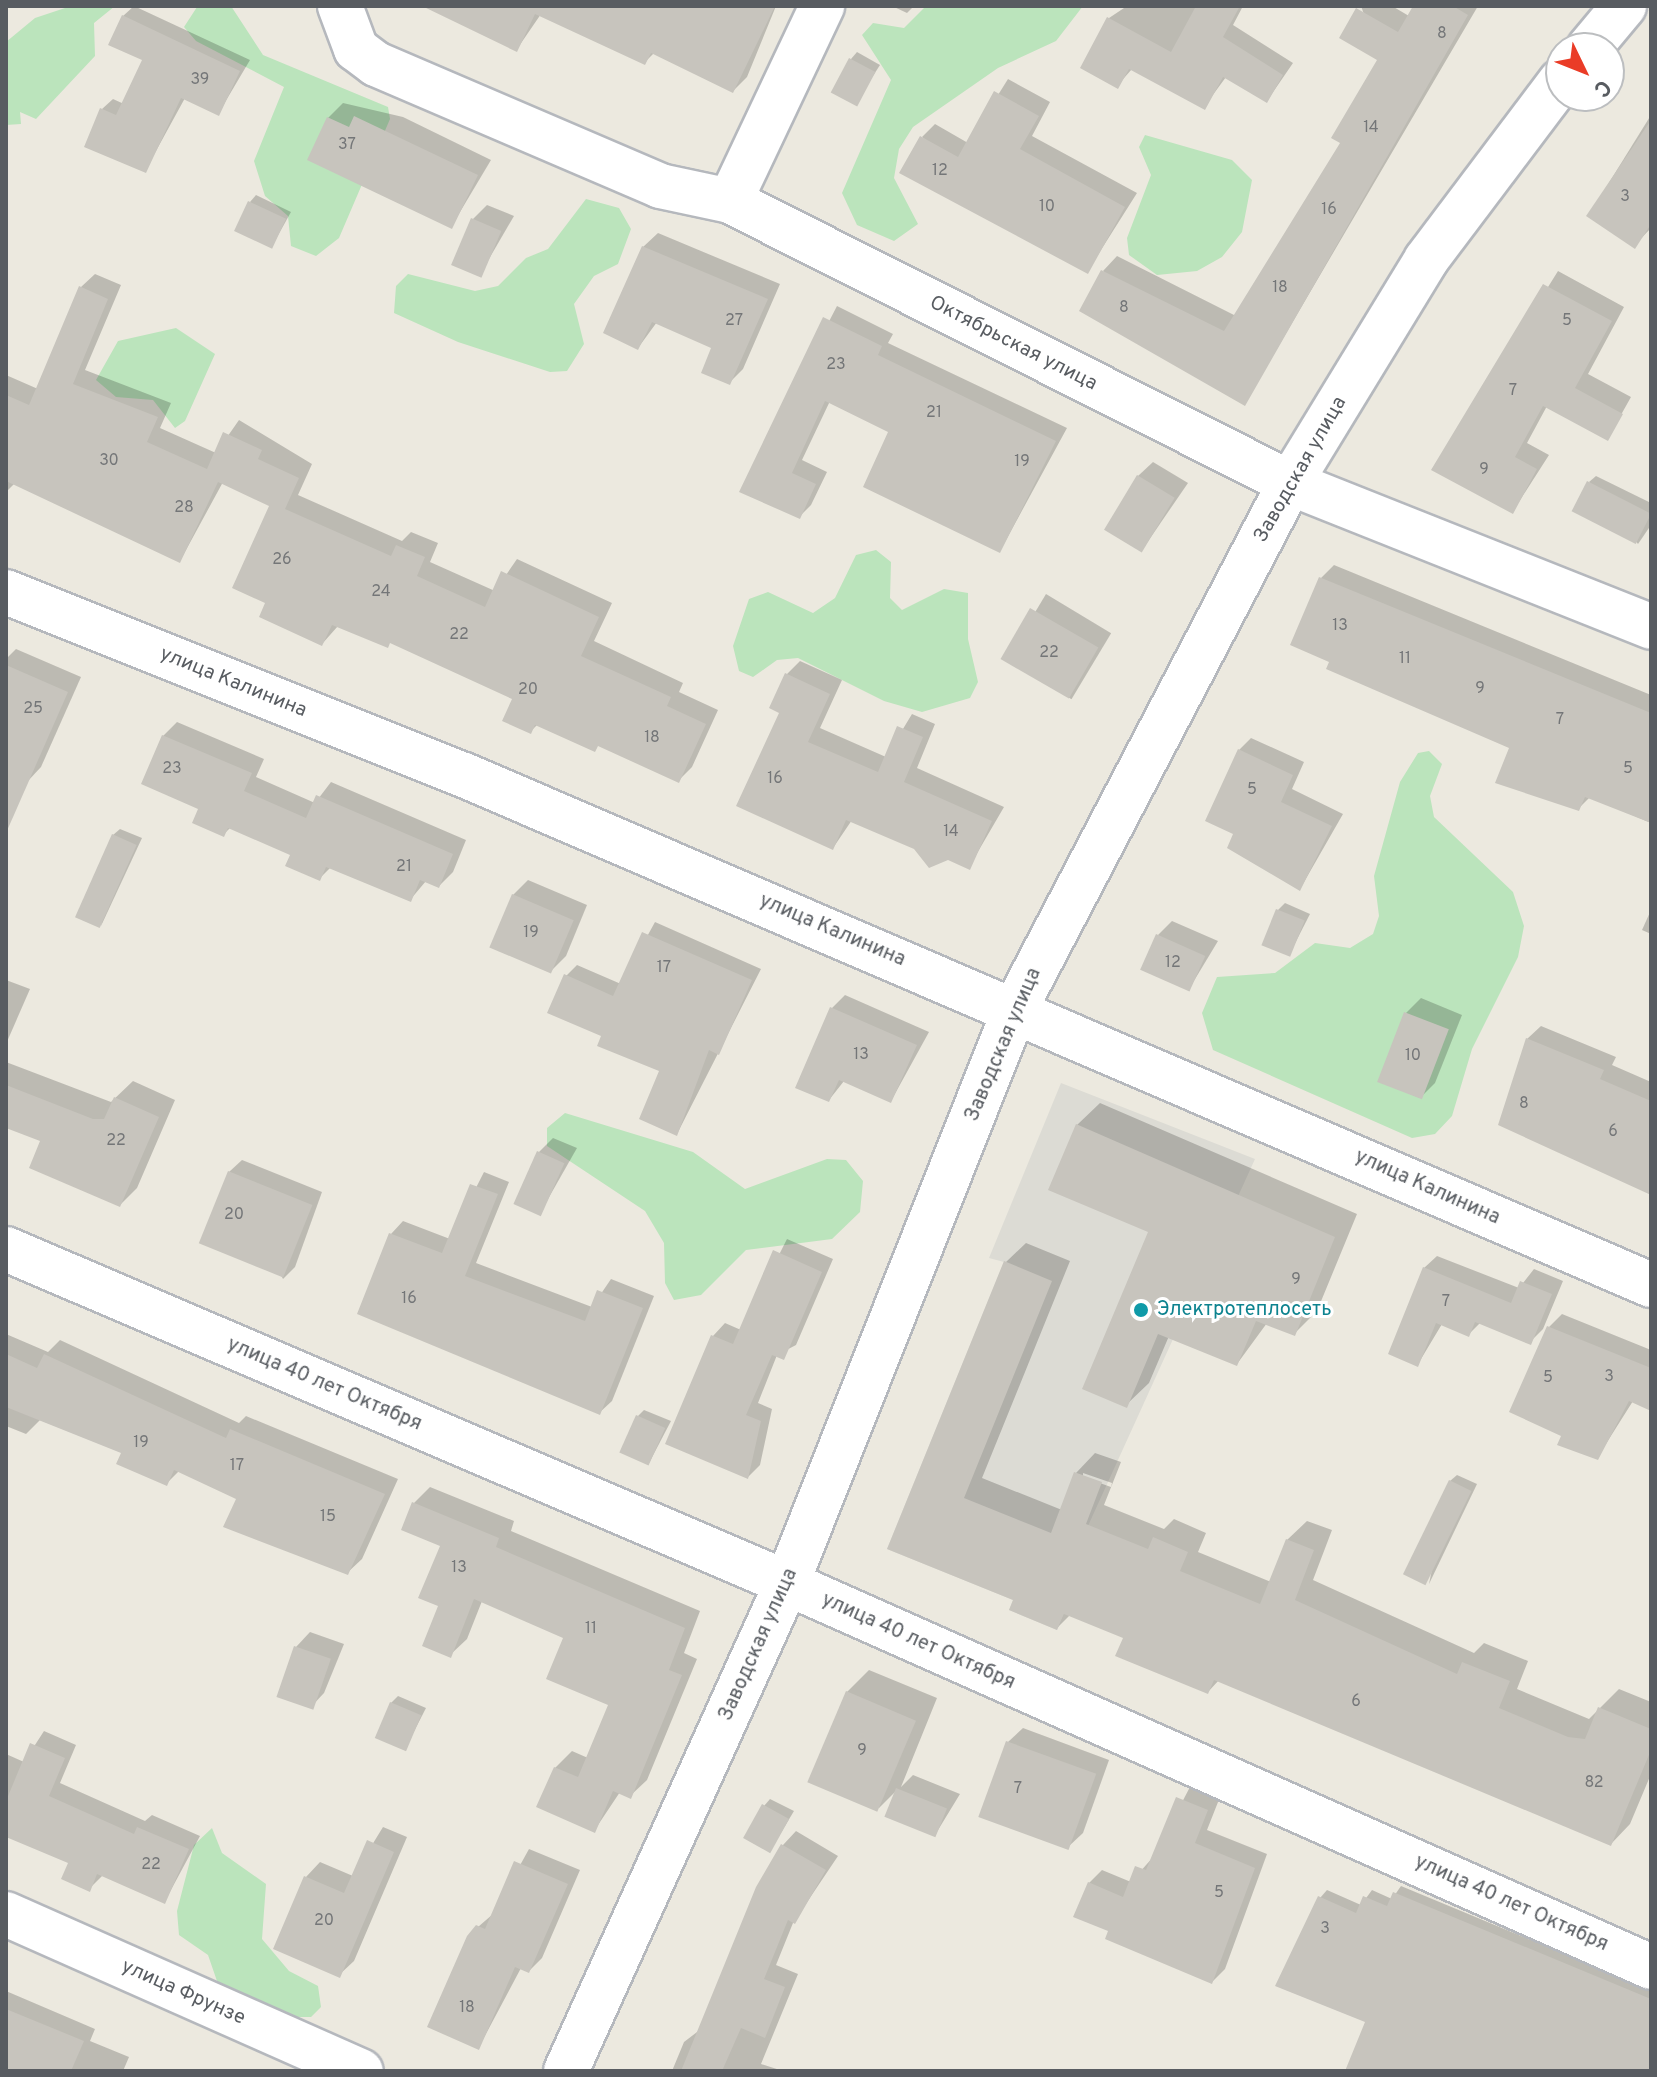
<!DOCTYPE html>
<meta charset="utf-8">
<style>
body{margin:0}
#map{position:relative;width:1657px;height:2077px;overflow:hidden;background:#ece9df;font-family:Overpass,sans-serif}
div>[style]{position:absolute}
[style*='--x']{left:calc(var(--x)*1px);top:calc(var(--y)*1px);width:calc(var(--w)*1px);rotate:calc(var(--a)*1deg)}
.industrial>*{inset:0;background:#dcdbd4}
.green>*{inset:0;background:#bbe4bc}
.shadow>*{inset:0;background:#0003;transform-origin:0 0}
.building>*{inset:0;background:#c7c4bd;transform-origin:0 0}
.roads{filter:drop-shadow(2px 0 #b5b8bd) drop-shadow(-2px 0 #b5b8bd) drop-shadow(0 2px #b5b8bd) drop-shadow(0 -2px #b5b8bd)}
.minor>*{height:44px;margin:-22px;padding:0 22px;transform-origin:22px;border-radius:22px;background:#fff}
.dots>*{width:22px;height:22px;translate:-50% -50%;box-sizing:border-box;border:4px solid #fff;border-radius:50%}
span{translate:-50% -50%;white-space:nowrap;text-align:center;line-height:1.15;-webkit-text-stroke:6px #fff;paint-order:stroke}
.number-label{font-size:16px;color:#747678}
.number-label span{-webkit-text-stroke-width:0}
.street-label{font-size:20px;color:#585c61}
.culture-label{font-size:20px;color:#0d838f}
.left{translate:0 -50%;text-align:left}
.frame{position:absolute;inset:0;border:8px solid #585c61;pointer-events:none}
.north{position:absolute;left:1545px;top:32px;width:80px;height:80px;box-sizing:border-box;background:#fff;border:2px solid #bcbec0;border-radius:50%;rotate:133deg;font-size:22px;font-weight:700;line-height:32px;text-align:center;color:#585c61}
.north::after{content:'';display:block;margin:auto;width:28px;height:36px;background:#ea3c27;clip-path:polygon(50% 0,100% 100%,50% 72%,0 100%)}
</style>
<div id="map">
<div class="industrial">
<div style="clip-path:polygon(1061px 1083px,1255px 1159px,1062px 1583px,1071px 1598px,1057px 1630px,1009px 1610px,1013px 1600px,887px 1549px,1004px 1262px,989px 1258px)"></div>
</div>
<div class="green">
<div style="clip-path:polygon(71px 6px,115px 6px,94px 23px,95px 56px,36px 119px,20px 112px,21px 124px,6px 125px,6px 42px,35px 18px)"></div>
<div style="clip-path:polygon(231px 6px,263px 55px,388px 107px,390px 119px,339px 238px,316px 256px,291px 246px,288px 216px,265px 196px,254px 161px,284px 87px,196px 41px,184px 27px,197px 7px)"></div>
<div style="clip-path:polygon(926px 6px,1083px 6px,1056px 41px,998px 68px,913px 127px,899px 149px,894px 178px,918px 224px,894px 241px,857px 225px,842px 193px,891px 80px,862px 35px,873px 23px,904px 28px)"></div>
<div style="clip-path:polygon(1145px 135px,1232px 160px,1252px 180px,1242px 232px,1222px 257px,1197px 271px,1157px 275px,1129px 255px,1127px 238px,1151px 175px,1139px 147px)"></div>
<div style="clip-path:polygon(586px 199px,619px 208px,631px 229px,618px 264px,594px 276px,574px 304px,584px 344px,567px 371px,550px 372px,458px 342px,394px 313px,396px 286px,408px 274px,475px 291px,498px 286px,526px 258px,548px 249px)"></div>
<div style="clip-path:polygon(176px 328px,215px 354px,185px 421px,175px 428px,153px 400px,116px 397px,96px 380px,118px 341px)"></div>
<div style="clip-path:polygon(876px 550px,891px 562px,890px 598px,902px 610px,944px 589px,968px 593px,968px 639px,978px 682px,970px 698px,922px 712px,884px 701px,798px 658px,777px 660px,753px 677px,739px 671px,733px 646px,749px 599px,768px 592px,813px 613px,835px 598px,856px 555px)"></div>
<div style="clip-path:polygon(1429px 751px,1442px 764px,1430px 796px,1434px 817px,1513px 892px,1524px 926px,1518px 957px,1472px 1049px,1452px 1116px,1435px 1134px,1412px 1138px,1213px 1050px,1202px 1013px,1217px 977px,1275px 973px,1315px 943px,1350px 948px,1373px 934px,1379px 916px,1374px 876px,1400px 782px,1418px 753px)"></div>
<div style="clip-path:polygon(565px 1113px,693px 1152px,745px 1189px,827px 1159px,846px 1160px,863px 1181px,860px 1212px,832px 1239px,746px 1250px,701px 1295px,674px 1300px,665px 1283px,664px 1243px,645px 1211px,547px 1146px,547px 1128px)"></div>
<div style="clip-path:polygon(212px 1828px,222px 1853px,266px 1884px,262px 1939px,289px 1971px,318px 1986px,321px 2007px,311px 2017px,292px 2017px,218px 1984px,208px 1955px,179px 1935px,177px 1911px,194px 1845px)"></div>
</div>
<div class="shadow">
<div style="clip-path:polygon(134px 6px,250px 60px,218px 114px,185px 98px,145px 171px,102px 109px,113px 99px,124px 104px,145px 59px,123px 16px)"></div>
<div style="clip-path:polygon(427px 6px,776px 6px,747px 77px,733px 91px,654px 53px,645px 62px,541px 14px,517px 49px)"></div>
<div style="clip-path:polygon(892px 6px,914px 6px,907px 13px)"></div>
<div style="clip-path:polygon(1127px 6px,1243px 6px,1233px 25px,1293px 63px,1267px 101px,1226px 77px,1204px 107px,1132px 69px,1117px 86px,1109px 18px)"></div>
<div style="clip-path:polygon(1361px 6px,1392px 6px,1409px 16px,1415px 6px,1478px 6px,1245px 403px,1103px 271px,1117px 256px,1236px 316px,1343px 142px,1380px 59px)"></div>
<div style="clip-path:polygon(857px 52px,880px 65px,855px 104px,851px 59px)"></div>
<div style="clip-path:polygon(1008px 79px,1050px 102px,1032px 136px,1137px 193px,1087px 272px,922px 137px,935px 124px,968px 143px)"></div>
<div style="clip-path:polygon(343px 103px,403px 117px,491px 160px,451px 227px,328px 118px)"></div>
<div style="clip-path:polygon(1651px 115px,1651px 228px,1634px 246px,1589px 215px)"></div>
<div style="clip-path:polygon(256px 195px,291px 212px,272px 246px,250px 202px)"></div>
<div style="clip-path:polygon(487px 205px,514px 216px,479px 276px,473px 219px)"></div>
<div style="clip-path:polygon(658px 233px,780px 284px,743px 369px,729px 383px,714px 347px,657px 322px,638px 348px,643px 247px)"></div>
<div style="clip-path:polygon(1558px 271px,1624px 307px,1588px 374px,1631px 397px,1608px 438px,1547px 406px,1527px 443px,1549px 455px,1513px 511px,1434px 470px)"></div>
<div style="clip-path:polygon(95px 274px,121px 285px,85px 370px,171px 403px,160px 428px,216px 453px,239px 420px,312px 464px,298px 495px,402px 541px,411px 532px,438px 543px,430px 562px,495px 591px,517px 559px,612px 603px,594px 641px,683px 683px,679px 692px,718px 710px,692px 767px,678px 781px,599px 744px,538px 724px,531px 731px,514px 698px,391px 642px,338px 626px,322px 644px,268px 602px,272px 505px,223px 482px,180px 561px,15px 483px,6px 492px,6px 375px,38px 389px,81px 287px)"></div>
<div style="clip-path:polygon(837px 306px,893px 334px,888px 343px,1067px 428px,1000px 551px,891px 431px,830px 401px,802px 460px,827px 472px,811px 505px,799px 517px,741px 491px)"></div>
<div style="clip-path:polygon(1153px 462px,1188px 483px,1142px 550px,1138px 476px)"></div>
<div style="clip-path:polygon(1596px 476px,1651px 503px,1651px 525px,1638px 544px,1589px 482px)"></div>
<div style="clip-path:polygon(1334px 565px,1651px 695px,1651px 823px,1590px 797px,1578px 809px,1512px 747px,1332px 661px,1321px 578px)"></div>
<div style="left:1046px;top:594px;width:76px;height:77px;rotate:31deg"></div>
<div style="clip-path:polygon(16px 649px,81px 677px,41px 767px,27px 782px,6px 773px,6px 659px)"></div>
<div style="clip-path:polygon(800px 661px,842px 680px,820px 728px,886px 757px,912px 714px,935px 724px,917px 768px,1004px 807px,969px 867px,852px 820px,833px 848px,781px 712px,786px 675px)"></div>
<div style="clip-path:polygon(177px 722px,264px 759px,256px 777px,315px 803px,331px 782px,466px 840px,453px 872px,439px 886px,426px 881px,410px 900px,331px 867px,319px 879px,292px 854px,231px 827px,224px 834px,163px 736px)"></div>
<div style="clip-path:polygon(1251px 738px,1304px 762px,1292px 789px,1343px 814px,1300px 889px,1236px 833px,1239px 750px)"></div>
<div style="clip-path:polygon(120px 829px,142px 838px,101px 926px,113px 835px)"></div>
<div style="clip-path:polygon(528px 880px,587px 905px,566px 956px,551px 971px,513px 895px)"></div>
<div style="clip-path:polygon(1285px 903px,1310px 914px,1289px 955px,1278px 910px)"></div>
<div style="clip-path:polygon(1651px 910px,1651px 934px,1642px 930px)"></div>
<div style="clip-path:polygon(1172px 921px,1218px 941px,1189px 989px,1158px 935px)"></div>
<div style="clip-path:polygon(655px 922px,761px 969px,677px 1134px,662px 1070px,603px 1035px,566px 976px,577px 965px,621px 984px)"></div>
<div style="clip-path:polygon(6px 980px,30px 989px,6px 1044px)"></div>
<div style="clip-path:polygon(845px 995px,929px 1032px,891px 1101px,844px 1081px,829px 1100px,832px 1008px)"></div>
<div style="clip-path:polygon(1421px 998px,1462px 1015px,1435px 1083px,1420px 1098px,1379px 1081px,1406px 1013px)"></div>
<div style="clip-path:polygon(1541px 1026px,1616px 1057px,1612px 1065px,1651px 1082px,1651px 1190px,1527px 1039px)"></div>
<div style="clip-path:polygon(6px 1062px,111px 1102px,133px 1081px,175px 1100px,137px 1188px,120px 1205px,43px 1140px,6px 1126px)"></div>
<div style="clip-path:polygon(1100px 1103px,1357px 1214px,1317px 1311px,1294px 1334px,1267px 1323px,1237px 1364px,1169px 1336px,1149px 1383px,1126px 1405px,1151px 1230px,1077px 1125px)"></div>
<div style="clip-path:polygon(553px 1138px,577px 1148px,540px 1213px,539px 1152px)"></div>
<div style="clip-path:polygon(242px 1160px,322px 1192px,295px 1267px,283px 1279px,229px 1172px)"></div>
<div style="clip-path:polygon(484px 1172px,509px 1182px,476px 1263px,592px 1307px,611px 1279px,654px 1296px,612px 1401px,599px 1413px,359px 1313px,391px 1234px,403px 1221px,450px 1239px)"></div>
<div style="clip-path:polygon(787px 1239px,833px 1259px,796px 1345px,777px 1355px,758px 1403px,772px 1409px,760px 1465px,748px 1477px,713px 1336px,725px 1323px,741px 1330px)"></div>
<div style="clip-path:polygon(evenodd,1026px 1243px,1070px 1261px,982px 1478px,1062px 1510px,1076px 1473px,1095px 1453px,1121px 1462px,1104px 1505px,1164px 1529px,1174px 1519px,1206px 1533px,1198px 1552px,1271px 1582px,1287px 1540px,1307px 1521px,1332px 1530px,1313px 1580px,1474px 1653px,1484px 1643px,1528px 1661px,1517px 1689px,1589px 1719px,1619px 1689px,1651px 1702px,1651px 1774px,1630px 1824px,1611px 1844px,1219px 1680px,1208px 1692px,1125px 1637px,1071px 1614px,1057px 1628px,1016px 1599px,890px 1548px,1006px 1262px,1026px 1243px,1083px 1473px,1112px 1483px,1111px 1487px,1083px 1477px,1083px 1473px)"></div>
<div style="clip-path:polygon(1437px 1256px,1519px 1288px,1534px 1269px,1563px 1281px,1543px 1329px,1530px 1342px,1481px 1322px,1469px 1334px,1442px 1324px,1418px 1364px,1424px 1268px)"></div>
<div style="clip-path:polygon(1562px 1314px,1651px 1350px,1651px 1409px,1633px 1401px,1597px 1458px,1563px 1435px,1549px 1327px)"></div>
<div style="clip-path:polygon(6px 1334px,48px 1352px,60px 1340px,239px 1423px,246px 1416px,398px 1479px,362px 1559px,347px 1573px,239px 1498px,179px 1471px,166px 1484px,123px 1452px,40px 1420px,26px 1434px,6px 1426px)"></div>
<div style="clip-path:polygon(644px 1410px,671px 1421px,649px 1463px,638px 1416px)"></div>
<div style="clip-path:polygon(1457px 1475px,1477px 1484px,1429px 1584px,1450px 1481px)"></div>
<div style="clip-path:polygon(430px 1487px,514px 1521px,511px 1531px,700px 1611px,684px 1653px,697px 1659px,647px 1780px,630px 1796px,620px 1792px,594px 1831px,555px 1768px,572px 1751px,588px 1758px,610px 1704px,566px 1637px,482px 1601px,467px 1639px,450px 1655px,441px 1605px,442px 1545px,413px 1504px)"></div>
<div style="clip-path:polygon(310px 1632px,344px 1644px,324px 1693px,310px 1708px,296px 1647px)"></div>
<div style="clip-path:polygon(869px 1670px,937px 1698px,901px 1787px,913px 1775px,960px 1794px,935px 1835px,887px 1816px,898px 1789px,879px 1808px,847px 1692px)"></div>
<div style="clip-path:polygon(398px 1696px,426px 1708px,405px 1749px,391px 1703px)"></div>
<div style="clip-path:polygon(1023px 1728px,1109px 1760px,1083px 1833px,1068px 1847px,1008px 1742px)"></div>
<div style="clip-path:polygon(44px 1731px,76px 1745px,60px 1783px,145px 1821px,152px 1815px,200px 1836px,165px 1901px,103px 1875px,89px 1889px,71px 1862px,6px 1834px,6px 1754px,24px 1762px)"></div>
<div style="clip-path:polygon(1191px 1785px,1220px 1797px,1207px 1830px,1267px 1854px,1225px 1969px,1212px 1982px,1111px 1930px,1089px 1883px,1102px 1870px,1131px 1882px,1154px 1856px)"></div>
<div style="clip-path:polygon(770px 1799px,794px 1811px,770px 1851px,764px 1806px)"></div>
<div style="clip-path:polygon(383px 1827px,407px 1837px,354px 1961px,339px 1975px,306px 1877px,320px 1862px,353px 1876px)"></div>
<div style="clip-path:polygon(796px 1831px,838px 1856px,793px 1923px,776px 1965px,798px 1974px,761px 2064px,783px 2071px,672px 2071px,684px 2042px,701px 2029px,783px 1845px)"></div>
<div style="clip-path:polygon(529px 1849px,580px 1870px,542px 1958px,529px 1971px,521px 1968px,479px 2047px,478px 1927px,493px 1914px)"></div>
<div style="clip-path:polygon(1401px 1886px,1651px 1990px,1651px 2071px,1347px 2071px,1368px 2021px,1320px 1898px,1327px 1890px,1361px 1905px,1372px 1890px,1392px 1899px)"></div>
<div style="clip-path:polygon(6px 1991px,95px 2029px,90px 2041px,129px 2057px,123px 2071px,6px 2071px)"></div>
</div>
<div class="building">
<div style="clip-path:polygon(422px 6px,775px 6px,733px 93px,651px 53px,645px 65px,535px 14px,517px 52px)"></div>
<div style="clip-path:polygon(1196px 6px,1240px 6px,1223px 37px,1283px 75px,1267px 103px,1223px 77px,1205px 110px,1129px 69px,1118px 89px,1080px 68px,1107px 17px,1171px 52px)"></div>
<div style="clip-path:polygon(1413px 6px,1453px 6px,1468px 15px,1245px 406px,1079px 311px,1101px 270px,1224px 331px,1340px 143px,1331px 138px,1377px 60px,1339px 38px,1356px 8px,1398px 32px)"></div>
<div style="clip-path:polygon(122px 15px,240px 71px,219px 116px,181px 98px,146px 173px,84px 147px,100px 108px,116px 115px,142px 60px,108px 45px)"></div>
<div style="left:849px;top:58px;width:30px;height:39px;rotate:28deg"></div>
<div style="clip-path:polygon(994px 91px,1039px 116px,1020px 149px,1125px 207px,1088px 274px,899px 173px,920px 136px,958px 157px)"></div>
<div style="clip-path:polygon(354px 116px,478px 175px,452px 229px,307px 160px,327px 117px,349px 127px)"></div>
<div style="clip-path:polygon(1651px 120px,1651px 224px,1635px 249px,1586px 216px)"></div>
<div style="left:248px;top:201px;width:42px;height:33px;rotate:25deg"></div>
<div style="left:471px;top:218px;width:33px;height:51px;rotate:23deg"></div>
<div style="clip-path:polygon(642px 246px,768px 299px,730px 385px,701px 373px,711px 348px,652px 322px,638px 350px,603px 333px)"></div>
<div style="clip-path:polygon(1543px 284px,1612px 321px,1575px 388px,1623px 414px,1608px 441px,1543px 406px,1515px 457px,1537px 469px,1513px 514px,1431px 470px)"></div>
<div style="clip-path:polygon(79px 286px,108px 299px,73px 384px,158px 417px,147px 442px,207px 469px,223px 432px,262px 450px,258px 459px,299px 478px,285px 509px,391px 556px,396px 545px,425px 557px,417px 576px,485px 607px,501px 571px,599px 617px,581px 656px,671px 697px,667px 706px,706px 724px,679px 783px,598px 746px,595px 752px,535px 725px,531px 734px,502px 721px,512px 699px,390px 643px,388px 648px,332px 625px,322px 646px,259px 617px,265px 603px,232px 588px,269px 506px,218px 482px,180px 563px,6px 481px,6px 395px,29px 405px)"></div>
<div style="clip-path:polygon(823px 317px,882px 346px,878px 355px,1056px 441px,1000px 553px,863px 487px,888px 432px,825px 401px,792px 473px,816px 484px,800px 519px,739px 492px)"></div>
<div style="left:1137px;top:475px;width:44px;height:64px;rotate:31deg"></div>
<div style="left:1587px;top:481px;width:72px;height:34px;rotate:27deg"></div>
<div style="clip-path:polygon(1319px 577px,1651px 713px,1651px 823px,1585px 797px,1579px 811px,1495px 783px,1509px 748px,1326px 669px,1329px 662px,1290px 645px)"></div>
<div style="left:1030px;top:608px;width:79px;height:59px;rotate:30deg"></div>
<div style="clip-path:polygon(6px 665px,68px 692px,6px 833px)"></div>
<div style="clip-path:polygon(785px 673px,830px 694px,808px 742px,878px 772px,897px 726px,923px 737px,904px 782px,992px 821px,970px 870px,948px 860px,929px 868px,914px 849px,846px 820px,833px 850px,736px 806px,779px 713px,769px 708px)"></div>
<div style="clip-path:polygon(162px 735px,252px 773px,244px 791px,306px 818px,316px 795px,453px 854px,439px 888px,420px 880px,411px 902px,326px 867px,320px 881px,285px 866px,290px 855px,228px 828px,224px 837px,192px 823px,198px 809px,141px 784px)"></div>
<div style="clip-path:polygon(1238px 749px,1293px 775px,1281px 802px,1332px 826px,1300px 891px,1227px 848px,1233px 834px,1205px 821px)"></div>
<div style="left:112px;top:834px;width:27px;height:91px;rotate:24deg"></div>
<div style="left:512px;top:894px;width:67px;height:58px;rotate:23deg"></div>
<div style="left:1276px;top:909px;width:31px;height:39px;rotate:22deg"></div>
<div style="clip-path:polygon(642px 932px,752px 980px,719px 1055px,709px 1050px,677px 1136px,639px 1119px,659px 1071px,597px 1046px,601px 1036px,547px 1013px,564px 974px,613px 996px)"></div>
<div style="left:1156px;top:934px;width:54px;height:39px;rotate:24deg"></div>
<div style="clip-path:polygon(830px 1007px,917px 1045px,891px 1103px,839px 1080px,829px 1102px,795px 1088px)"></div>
<div style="left:1404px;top:1012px;width:48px;height:75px;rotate:21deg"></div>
<div style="clip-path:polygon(1526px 1038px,1604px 1070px,1600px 1079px,1651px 1101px,1651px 1195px,1498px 1125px)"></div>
<div style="clip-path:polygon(6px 1085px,93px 1119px,104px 1119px,114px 1097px,159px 1117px,120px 1207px,29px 1168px,40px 1141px,6px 1128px)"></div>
<div style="clip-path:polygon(1076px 1124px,1335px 1237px,1295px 1336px,1256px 1321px,1237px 1366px,1158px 1334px,1127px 1408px,1082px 1389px,1148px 1232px,1048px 1190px)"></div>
<div style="left:537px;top:1151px;width:30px;height:58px;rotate:24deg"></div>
<div style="left:228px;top:1171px;width:91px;height:78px;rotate:22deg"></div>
<div style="clip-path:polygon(470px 1184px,498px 1194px,465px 1276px,585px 1321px,597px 1290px,643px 1308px,600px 1415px,357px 1314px,389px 1233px,442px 1253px)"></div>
<div style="clip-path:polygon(773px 1250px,822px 1272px,784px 1360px,772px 1355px,746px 1415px,761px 1421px,748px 1479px,665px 1444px,711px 1335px,733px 1344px)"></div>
<div style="clip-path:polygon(1004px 1261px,1052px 1281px,964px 1498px,1051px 1533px,1074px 1472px,1102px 1482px,1086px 1524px,1148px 1549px,1153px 1537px,1188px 1552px,1180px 1571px,1260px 1604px,1286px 1539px,1314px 1550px,1295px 1600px,1457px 1674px,1462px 1662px,1510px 1681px,1499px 1708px,1568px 1737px,1585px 1739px,1598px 1707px,1651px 1729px,1651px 1750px,1611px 1846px,1214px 1680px,1208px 1694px,1115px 1656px,1123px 1638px,1064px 1614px,1057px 1630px,1009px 1610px,1013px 1600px,887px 1549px)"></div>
<div style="clip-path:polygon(1423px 1267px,1511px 1303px,1520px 1281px,1552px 1294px,1531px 1345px,1475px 1322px,1469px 1337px,1436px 1323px,1418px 1367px,1388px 1354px)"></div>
<div style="clip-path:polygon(1547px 1326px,1651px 1368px,1651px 1411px,1629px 1401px,1598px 1460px,1557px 1445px,1561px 1436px,1509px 1412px)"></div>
<div style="clip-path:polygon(6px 1354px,37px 1368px,44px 1354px,226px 1438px,230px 1429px,385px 1494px,348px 1575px,223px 1527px,236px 1499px,174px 1470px,167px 1486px,116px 1464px,121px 1453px,6px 1407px)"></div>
<div style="left:636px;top:1415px;width:32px;height:41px;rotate:24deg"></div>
<div style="left:1449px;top:1480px;width:25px;height:105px;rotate:26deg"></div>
<div style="clip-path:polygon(412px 1502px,499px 1538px,496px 1547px,685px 1628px,669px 1670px,682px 1675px,631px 1799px,613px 1791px,595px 1833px,536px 1807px,554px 1767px,578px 1777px,608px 1705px,546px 1679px,563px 1638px,474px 1599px,451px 1658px,422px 1646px,438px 1606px,418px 1598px,440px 1546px,401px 1530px)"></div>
<div style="left:294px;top:1646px;width:39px;height:54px;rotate:19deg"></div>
<div style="left:846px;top:1691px;width:76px;height:99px;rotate:23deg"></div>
<div style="left:390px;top:1702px;width:34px;height:39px;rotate:23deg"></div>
<div style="left:1006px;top:1741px;width:96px;height:81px;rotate:20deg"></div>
<div style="clip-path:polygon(30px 1743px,65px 1758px,49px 1796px,134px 1834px,137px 1827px,189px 1849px,165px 1904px,97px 1874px,90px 1892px,61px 1879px,68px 1863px,6px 1837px,6px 1801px)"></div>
<div style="left:896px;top:1788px;width:55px;height:31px;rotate:22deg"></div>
<div style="clip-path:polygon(1176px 1797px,1208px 1810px,1195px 1843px,1255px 1868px,1212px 1984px,1105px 1939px,1108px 1931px,1073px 1917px,1088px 1882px,1123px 1897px,1135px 1866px,1146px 1870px)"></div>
<div style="left:762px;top:1804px;width:31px;height:39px;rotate:29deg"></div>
<div style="clip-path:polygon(367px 1840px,394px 1852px,340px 1978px,273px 1949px,304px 1876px,344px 1893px)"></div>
<div style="clip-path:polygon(781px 1844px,826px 1870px,795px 1924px,788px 1920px,764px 1979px,785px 1987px,765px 2038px,741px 2028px,722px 2071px,681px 2071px,756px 1887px)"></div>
<div style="clip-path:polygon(514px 1861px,568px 1884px,529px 1973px,515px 1967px,479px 2050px,427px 2027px,467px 1936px,476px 1925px,485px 1929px)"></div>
<div style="clip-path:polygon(1393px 1892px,1651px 1999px,1651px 2071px,1345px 2071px,1365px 2022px,1275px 1986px,1318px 1896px,1356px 1913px,1363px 1896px,1387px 1906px)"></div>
<div style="clip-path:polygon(6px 2009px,84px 2041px,71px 2071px,6px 2071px)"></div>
</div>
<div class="roads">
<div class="minor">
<div style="--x:340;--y:6;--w:46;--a:69.6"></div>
<div style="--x:356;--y:49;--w:25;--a:37"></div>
<div style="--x:376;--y:64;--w:309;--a:23.2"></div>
<div style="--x:660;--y:186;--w:72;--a:12.1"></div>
<div style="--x:730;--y:201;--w:627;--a:26.73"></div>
<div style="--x:1290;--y:483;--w:389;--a:21.7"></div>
<div style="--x:1589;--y:48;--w:55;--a:-50.2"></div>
<div style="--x:730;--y:201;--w:216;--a:-64.7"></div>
<div style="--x:6;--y:592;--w:493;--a:21.8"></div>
<div style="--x:464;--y:775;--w:1292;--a:23.25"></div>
<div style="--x:6;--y:1249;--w:849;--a:23.15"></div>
<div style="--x:787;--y:1583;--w:945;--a:23.96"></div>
<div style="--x:6;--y:1914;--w:388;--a:23.9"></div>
<div style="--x:566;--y:2071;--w:536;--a:-65.64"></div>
<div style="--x:787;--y:1583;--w:618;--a:-68.34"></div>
<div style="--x:1015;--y:1009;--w:594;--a:-62.4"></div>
<div style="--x:1290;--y:483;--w:261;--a:-58.6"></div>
<div style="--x:1426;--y:260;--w:224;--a:-53"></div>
</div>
</div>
<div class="dots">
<div style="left:1141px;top:1310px;background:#0f9aa8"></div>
</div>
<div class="number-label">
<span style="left:1442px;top:34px">8</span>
<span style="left:200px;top:80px">39</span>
<span style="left:1371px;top:128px">14</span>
<span style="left:347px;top:145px">37</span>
<span style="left:940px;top:171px">12</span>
<span style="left:1625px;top:197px">3</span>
<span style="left:1047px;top:207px">10</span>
<span style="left:1329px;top:210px">16</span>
<span style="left:1280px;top:288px">18</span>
<span style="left:1124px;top:308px">8</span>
<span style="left:734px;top:321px">27</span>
<span style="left:1567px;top:321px">5</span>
<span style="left:836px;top:365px">23</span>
<span style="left:1513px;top:391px">7</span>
<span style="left:934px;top:413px">21</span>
<span style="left:109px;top:461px">30</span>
<span style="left:1022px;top:462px">19</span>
<span style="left:1484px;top:470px">9</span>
<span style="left:184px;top:508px">28</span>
<span style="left:282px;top:560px">26</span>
<span style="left:381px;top:592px">24</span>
<span style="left:1340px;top:626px">13</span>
<span style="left:459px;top:635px">22</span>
<span style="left:1049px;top:653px">22</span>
<span style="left:1405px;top:659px">11</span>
<span style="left:1480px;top:689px">9</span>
<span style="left:528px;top:690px">20</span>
<span style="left:33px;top:709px">25</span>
<span style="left:1560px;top:720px">7</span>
<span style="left:652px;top:738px">18</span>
<span style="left:172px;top:769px">23</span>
<span style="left:1628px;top:769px">5</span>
<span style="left:775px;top:779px">16</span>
<span style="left:1252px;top:790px">5</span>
<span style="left:951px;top:832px">14</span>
<span style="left:404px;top:867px">21</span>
<span style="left:531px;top:933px">19</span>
<span style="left:1173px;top:963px">12</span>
<span style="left:664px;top:968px">17</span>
<span style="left:861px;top:1055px">13</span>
<span style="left:1413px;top:1056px">10</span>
<span style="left:1524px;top:1104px">8</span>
<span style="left:1613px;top:1132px">6</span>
<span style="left:116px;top:1141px">22</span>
<span style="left:234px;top:1215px">20</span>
<span style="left:1296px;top:1280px">9</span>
<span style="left:409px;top:1299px">16</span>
<span style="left:1446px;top:1302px">7</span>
<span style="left:1609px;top:1377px">3</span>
<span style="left:1548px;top:1378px">5</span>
<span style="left:141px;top:1443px">19</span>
<span style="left:237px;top:1466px">17</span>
<span style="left:328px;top:1517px">15</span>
<span style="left:459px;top:1568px">13</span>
<span style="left:591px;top:1629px">11</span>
<span style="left:1356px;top:1702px">6</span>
<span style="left:862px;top:1751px">9</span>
<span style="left:1594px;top:1783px">82</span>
<span style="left:1018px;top:1789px">7</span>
<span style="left:151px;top:1865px">22</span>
<span style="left:1219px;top:1893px">5</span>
<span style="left:324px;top:1921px">20</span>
<span style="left:1325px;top:1929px">3</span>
<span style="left:467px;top:2008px">18</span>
</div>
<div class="street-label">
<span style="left:1013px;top:344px;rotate:27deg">Октябрьская улица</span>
<span style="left:1301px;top:470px;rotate:-60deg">Заводская улица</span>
<span style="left:233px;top:683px;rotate:22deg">улица Калинина</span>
<span style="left:832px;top:931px;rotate:23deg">улица Калинина</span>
<span style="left:1004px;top:1045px;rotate:-67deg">Заводская улица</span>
<span style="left:1427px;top:1188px;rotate:24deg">улица Калинина</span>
<span style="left:324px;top:1385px;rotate:23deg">улица 40 лет Октября</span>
<span style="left:918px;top:1642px;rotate:24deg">улица 40 лет Октября</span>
<span style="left:759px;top:1645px;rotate:-66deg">Заводская улица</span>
<span style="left:1511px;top:1904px;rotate:24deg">улица 40 лет Октября</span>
<span style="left:183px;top:1993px;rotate:24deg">улица Фрунзе</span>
</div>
<div class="culture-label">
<span class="left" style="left:1157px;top:1310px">Электротеплосеть</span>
</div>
<div class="frame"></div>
<div class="north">С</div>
</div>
